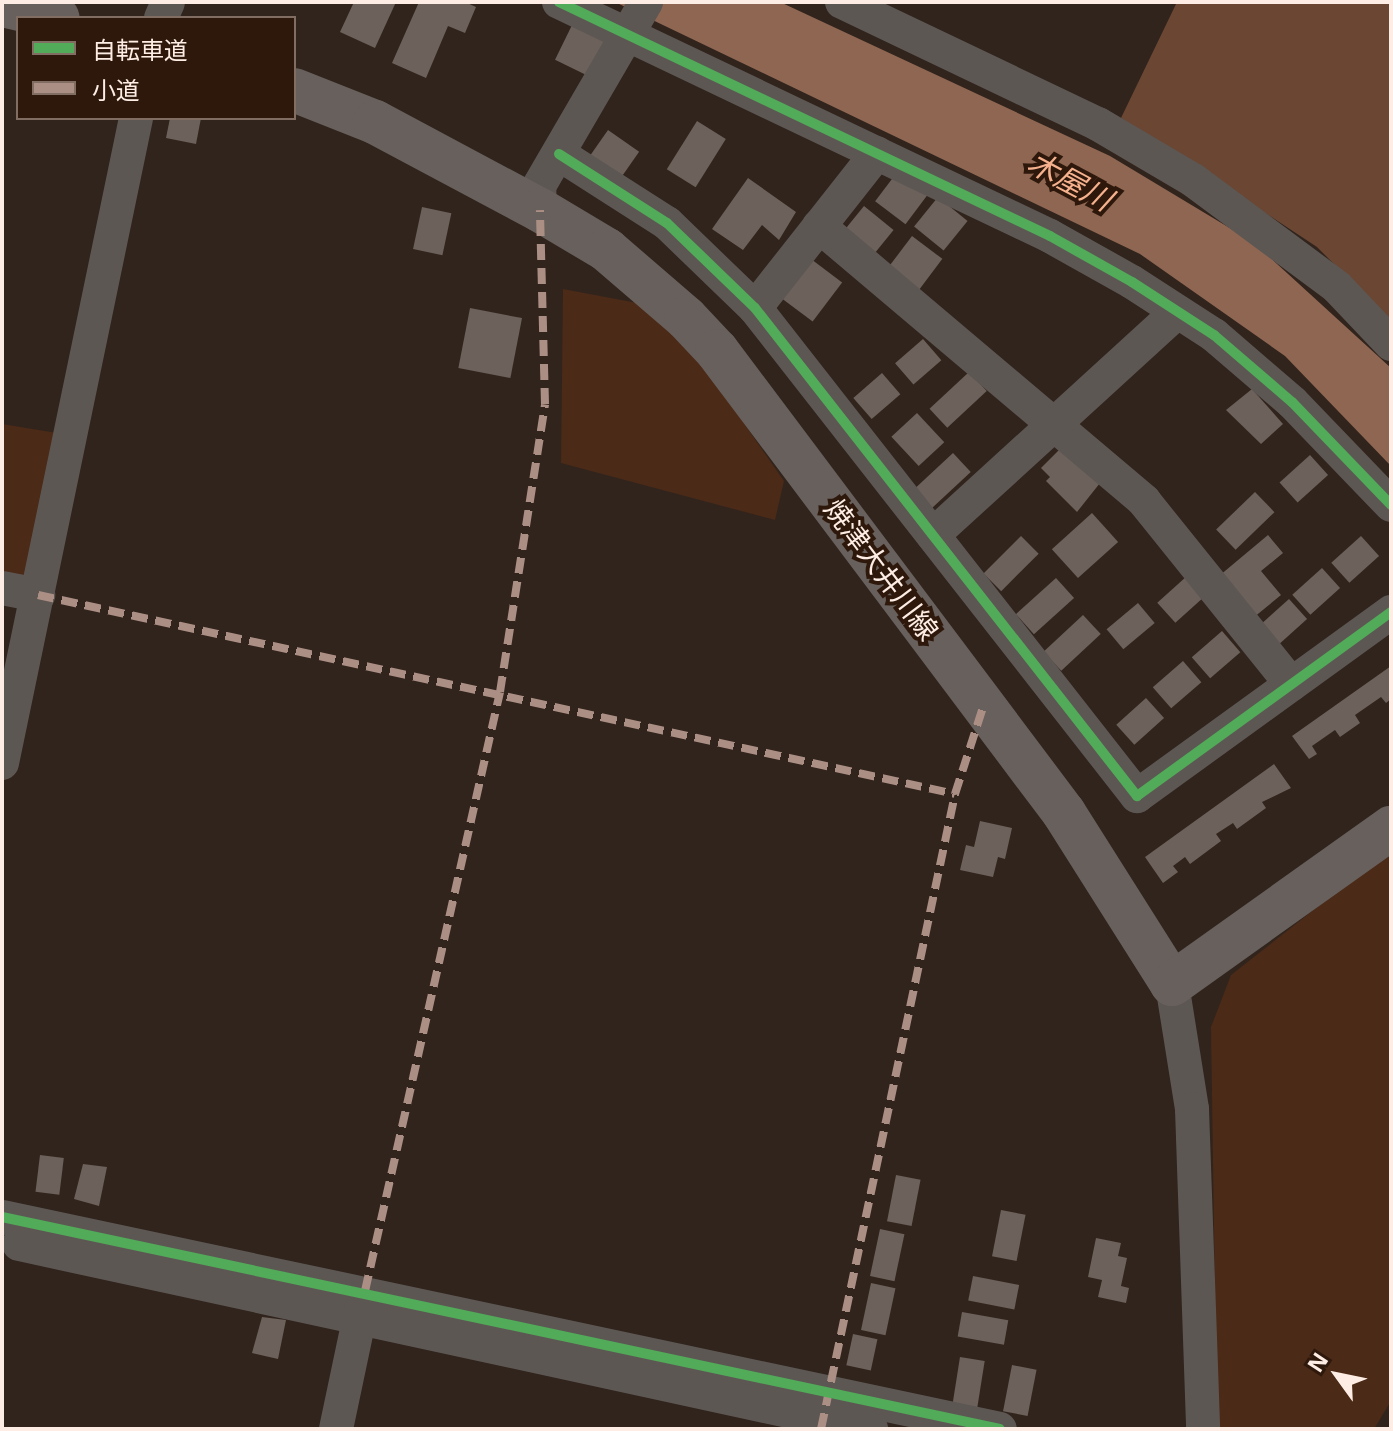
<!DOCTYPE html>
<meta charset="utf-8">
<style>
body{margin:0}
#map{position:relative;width:1393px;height:1431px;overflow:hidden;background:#31241d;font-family:"Open Sans","Noto Sans JP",sans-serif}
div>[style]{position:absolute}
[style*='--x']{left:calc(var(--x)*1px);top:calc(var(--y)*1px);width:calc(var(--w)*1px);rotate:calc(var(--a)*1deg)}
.green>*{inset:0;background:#4b2a17}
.forest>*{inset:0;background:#6a4633}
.water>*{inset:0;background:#8f6652}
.building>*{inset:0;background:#6c615b;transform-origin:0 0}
.minor>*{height:34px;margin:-17px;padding:0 17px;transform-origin:17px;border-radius:17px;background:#5d5754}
.major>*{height:44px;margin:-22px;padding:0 22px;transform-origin:22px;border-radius:22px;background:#68605c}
.quiet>*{height:8px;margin-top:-4px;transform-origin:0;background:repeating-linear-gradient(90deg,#ac8f84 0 16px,transparent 0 24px)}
.cycleway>*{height:10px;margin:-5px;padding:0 5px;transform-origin:5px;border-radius:5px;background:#51ab58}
span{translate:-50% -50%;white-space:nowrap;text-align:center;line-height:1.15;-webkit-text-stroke:8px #2e180b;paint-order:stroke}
.street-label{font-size:28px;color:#fdede4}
.water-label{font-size:30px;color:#f5b18d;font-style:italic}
.frame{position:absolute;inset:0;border:4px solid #fdede4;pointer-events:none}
.legend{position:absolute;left:16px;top:16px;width:280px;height:104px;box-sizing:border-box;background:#2e180b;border:2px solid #816d62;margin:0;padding:10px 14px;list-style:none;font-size:24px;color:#fdede4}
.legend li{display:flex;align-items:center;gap:16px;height:40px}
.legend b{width:40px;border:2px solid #816d62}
.north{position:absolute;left:1297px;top:1335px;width:80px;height:80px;-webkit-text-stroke:6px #2e180b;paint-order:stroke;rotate:303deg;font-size:22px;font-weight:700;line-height:32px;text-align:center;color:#fdede4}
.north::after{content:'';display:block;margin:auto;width:28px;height:36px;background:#fdede4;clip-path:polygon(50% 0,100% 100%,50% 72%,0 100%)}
</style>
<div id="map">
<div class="green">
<div style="clip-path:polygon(563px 289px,664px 308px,784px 481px,775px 520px,561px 463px)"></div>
<div style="clip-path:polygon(2px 424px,57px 433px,28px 581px,2px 574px)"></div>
<div style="clip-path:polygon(1391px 849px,1391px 1401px,1374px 1429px,1217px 1429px,1211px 1027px,1231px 975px)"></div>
</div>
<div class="forest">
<div style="clip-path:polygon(1177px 2px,1391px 2px,1391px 321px,1317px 247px,1121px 118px)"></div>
</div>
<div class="water">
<div style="clip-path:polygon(615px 2px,780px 2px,1110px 156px,1253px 242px,1391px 368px,1391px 466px,1285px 356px,1140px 254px)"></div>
</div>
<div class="building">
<div style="clip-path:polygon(354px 2px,396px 2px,375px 48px,340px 32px)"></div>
<div style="clip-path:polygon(419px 2px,465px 2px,476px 7px,465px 33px,448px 26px,426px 78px,392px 63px)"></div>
<div style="left:573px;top:23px;width:41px;height:41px;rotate:26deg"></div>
<div style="clip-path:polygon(170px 118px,201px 118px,196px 144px,166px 138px)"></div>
<div style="left:697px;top:121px;width:34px;height:57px;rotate:32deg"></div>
<div style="left:608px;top:130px;width:38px;height:32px;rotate:35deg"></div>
<div style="left:898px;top:171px;width:38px;height:38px;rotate:37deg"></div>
<div style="clip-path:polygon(748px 178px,796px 212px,779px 240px,762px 225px,743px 250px,712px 229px)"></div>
<div style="left:938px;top:197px;width:38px;height:38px;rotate:39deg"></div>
<div style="left:864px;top:206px;width:38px;height:38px;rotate:39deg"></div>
<div style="left:422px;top:207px;width:30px;height:43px;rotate:12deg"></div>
<div style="left:912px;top:236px;width:38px;height:38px;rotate:37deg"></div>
<div style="left:811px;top:259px;width:39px;height:49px;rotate:37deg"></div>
<div style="left:470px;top:308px;width:53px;height:61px;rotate:11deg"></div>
<div style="left:923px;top:339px;width:28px;height:37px;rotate:49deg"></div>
<div style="left:969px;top:372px;width:26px;height:54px;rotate:47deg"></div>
<div style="left:882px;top:373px;width:28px;height:38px;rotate:49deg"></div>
<div style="clip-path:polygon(1252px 389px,1283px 424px,1261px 444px,1226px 410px)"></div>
<div style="left:917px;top:413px;width:40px;height:35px;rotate:47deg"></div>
<div style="clip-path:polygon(1062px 447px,1100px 483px,1077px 512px,1046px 481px,1050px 477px,1041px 468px)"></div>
<div style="left:953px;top:453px;width:26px;height:54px;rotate:47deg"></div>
<div style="left:1310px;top:455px;width:27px;height:41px;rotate:48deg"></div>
<div style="left:1255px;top:492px;width:28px;height:54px;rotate:46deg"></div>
<div style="left:1092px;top:513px;width:39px;height:54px;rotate:48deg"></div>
<div style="clip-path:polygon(1268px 535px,1283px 553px,1261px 571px,1281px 595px,1253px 618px,1219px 576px)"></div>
<div style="left:1021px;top:536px;width:25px;height:53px;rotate:45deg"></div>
<div style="left:1361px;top:536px;width:27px;height:40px;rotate:48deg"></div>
<div style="left:1322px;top:568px;width:27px;height:40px;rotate:48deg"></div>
<div style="left:1187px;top:576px;width:27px;height:40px;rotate:48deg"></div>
<div style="left:1056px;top:578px;width:27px;height:54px;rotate:48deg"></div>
<div style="left:1289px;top:599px;width:27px;height:40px;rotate:48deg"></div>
<div style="left:1138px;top:603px;width:26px;height:41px;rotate:50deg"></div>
<div style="left:1083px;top:615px;width:26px;height:54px;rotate:47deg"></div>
<div style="left:1222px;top:631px;width:28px;height:40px;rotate:49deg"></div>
<div style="left:1183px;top:661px;width:28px;height:40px;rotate:49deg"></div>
<div style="clip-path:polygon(1391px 666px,1391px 699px,1386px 703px,1381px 697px,1355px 715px,1360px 723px,1340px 737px,1335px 730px,1312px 746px,1317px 754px,1309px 759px,1292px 736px)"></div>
<div style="left:1146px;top:698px;width:27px;height:40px;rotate:48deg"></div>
<div style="clip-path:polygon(1274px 764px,1291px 788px,1262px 802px,1266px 808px,1237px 829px,1233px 823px,1216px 834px,1221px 841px,1190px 864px,1185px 857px,1173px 866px,1178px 872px,1163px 883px,1145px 857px)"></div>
<div style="clip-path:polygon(980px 821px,1012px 828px,1005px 859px,998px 857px,993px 877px,960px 870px,966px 845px,974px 847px)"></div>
<div style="left:40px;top:1155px;width:24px;height:37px;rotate:7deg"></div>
<div style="clip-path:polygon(83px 1164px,107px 1167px,99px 1206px,74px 1199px)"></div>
<div style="left:896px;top:1175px;width:25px;height:47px;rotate:11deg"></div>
<div style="left:1001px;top:1210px;width:25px;height:47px;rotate:11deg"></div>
<div style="left:880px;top:1229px;width:25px;height:48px;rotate:12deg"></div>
<div style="clip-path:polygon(1096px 1238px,1121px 1243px,1118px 1256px,1127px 1258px,1121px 1286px,1129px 1288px,1126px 1303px,1098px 1297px,1102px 1280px,1088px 1277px)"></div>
<div style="left:973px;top:1276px;width:47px;height:25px;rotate:11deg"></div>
<div style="left:871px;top:1283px;width:25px;height:48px;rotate:12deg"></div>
<div style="left:962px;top:1312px;width:47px;height:25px;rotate:10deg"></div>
<div style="clip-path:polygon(262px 1317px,286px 1320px,278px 1359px,252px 1353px)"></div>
<div style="left:853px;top:1334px;width:25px;height:32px;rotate:12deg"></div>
<div style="left:960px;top:1357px;width:25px;height:47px;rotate:9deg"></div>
<div style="left:1012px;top:1365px;width:25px;height:47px;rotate:11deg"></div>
</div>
<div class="minor">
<div style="--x:559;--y:2;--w:544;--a:25.48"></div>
<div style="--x:1050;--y:236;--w:94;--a:29.3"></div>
<div style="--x:1132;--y:282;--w:98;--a:32.9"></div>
<div style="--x:1214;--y:335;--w:103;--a:40.7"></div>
<div style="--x:1292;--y:402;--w:143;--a:46.1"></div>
<div style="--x:842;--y:2;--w:284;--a:25.5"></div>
<div style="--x:1098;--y:124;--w:110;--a:30.5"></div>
<div style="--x:1193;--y:180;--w:179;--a:36.6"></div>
<div style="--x:1337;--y:287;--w:79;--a:46.5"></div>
<div style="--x:161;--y:18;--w:17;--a:-66"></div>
<div style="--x:559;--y:154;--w:128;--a:32.6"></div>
<div style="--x:667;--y:223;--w:122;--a:44"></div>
<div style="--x:755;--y:308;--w:620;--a:51.95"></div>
<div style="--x:1137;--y:796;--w:314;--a:-35.9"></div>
<div style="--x:540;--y:210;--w:24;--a:-92"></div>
<div style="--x:539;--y:186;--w:213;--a:-59.8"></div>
<div style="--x:819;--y:226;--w:426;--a:40.2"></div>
<div style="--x:1144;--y:501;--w:235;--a:51.2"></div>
<div style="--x:755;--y:308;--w:197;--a:-51.8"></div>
<div style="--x:933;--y:535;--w:331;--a:-42.4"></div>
<div style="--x:2;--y:588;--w:37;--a:11"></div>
<div style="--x:2;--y:763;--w:659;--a:-78.26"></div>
<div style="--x:1172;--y:984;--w:127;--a:80.9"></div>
<div style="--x:1192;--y:1109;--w:320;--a:88"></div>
<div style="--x:2;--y:1217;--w:1020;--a:11.99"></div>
<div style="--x:19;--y:1244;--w:872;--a:12.25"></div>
<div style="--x:336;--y:1429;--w:136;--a:-78.1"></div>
</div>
<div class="major">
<div style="--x:2;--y:5;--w:57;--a:13.1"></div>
<div style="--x:294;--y:90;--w:87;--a:21.6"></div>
<div style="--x:375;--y:122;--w:187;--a:28.1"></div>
<div style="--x:540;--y:210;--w:78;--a:30.8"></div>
<div style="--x:607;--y:250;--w:104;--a:40.7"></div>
<div style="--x:686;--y:318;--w:45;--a:46.8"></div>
<div style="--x:717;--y:351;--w:578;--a:53.09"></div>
<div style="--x:1064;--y:813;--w:202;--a:57.7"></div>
<div style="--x:1172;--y:984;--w:269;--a:-35.5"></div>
</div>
<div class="quiet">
<div style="--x:38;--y:595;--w:938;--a:12.24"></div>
<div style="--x:365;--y:1291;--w:614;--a:-77.3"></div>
<div style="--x:500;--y:692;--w:291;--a:-81.1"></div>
<div style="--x:545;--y:404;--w:194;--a:-91.5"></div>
<div style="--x:821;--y:1429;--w:649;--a:-78.08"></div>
<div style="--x:955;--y:794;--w:95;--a:-72.1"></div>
</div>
<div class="cycleway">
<div style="--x:559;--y:2;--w:544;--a:25.48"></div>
<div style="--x:1050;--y:236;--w:94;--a:29.3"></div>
<div style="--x:1132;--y:282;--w:98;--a:32.9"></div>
<div style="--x:1214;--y:335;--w:103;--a:40.7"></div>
<div style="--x:1292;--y:402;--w:143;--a:46.1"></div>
<div style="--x:559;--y:154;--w:128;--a:32.6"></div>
<div style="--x:667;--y:223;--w:122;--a:44"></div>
<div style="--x:755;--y:308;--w:620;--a:51.95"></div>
<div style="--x:1137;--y:796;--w:314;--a:-35.9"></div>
<div style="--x:2;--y:1217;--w:1020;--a:11.99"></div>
</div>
<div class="street-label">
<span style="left:882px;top:569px;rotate:53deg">焼津大井川線</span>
</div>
<div class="water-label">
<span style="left:1070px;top:181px;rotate:28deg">木屋川</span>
</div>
<div class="frame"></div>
<ul class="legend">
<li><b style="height:10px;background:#51ab58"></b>自転車道</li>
<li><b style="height:10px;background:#ac8f84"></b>小道</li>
</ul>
<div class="north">N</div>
</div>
